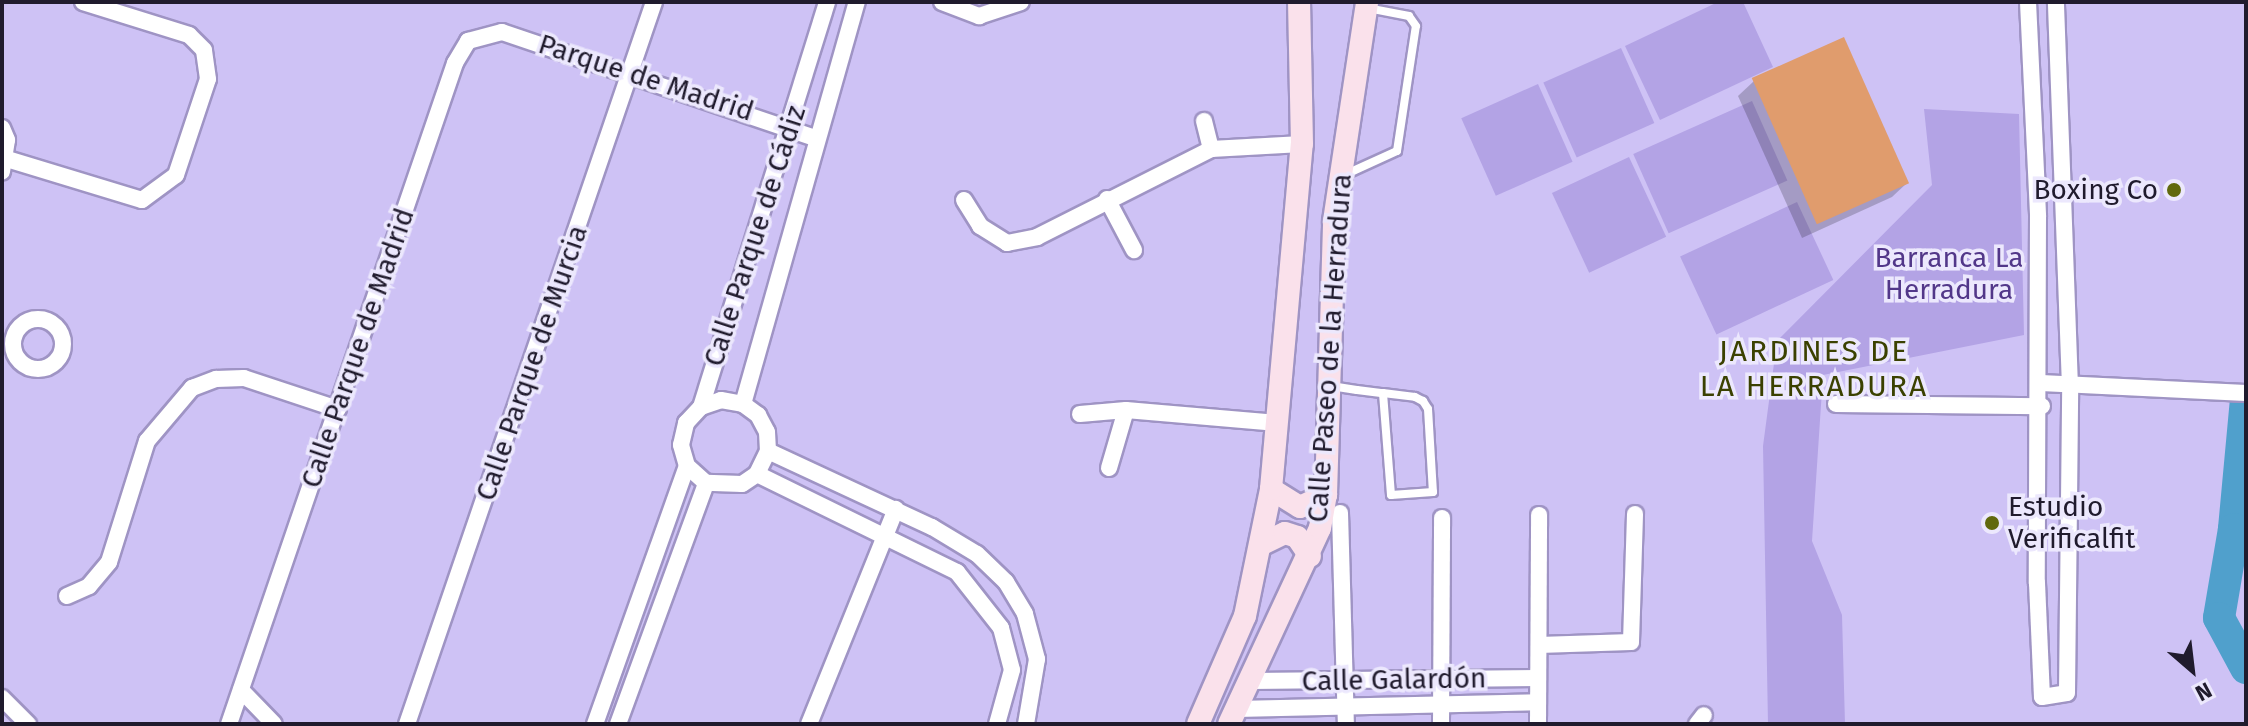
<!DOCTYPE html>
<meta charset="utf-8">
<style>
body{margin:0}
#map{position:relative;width:2248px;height:726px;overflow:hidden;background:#cec2f5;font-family:"Fira Sans",sans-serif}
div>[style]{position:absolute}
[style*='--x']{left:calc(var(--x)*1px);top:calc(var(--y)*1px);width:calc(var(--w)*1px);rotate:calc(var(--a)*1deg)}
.green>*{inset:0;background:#b3a3e5;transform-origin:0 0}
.shadow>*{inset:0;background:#0003}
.river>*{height:32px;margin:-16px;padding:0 16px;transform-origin:16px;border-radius:16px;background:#50a0cc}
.building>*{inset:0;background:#e09c6d;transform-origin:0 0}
.roads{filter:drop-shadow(2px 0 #9f94c4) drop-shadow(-2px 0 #9f94c4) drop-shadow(0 2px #9f94c4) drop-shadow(0 -2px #9f94c4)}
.service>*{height:8px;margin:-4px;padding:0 4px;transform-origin:4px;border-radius:4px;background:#fff}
.minor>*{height:16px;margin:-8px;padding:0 8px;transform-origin:8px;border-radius:8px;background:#fff}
.minor>.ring{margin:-8px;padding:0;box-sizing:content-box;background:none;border:16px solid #fff;border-radius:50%}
.secondary>*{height:22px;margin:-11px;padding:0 11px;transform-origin:11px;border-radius:11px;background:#fae1eb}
.dots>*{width:22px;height:22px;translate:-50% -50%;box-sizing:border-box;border:4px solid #ece8fd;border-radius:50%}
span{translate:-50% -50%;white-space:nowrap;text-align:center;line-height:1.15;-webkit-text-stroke:7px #ece8fd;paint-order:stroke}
.street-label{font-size:28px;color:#201b2d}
.poi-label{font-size:28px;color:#201b2d}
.right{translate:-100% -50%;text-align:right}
.left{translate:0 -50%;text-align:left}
.park-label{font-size:28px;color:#523789}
.neighbourhood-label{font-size:30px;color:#3b4101;letter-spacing:2px}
.frame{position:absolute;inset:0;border:4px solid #201b2d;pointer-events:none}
.north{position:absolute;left:2152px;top:630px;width:80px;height:80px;-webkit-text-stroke:6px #ece8fd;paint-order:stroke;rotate:152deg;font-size:22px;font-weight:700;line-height:32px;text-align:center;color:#201b2d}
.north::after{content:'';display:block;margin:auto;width:28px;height:36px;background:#201b2d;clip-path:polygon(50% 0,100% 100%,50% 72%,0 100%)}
</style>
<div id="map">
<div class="green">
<div style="clip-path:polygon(1718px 2px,1743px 2px,1773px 67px,1660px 120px,1625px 46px)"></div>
<div style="left:1621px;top:48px;width:82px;height:85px;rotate:66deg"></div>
<div style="left:1538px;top:84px;width:85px;height:84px;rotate:66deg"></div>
<div style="left:1752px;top:101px;width:87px;height:130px;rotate:66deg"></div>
<div style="clip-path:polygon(1924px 109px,2019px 114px,2024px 335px,1823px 375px,1812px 541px,1842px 615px,1845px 724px,1768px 724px,1763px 446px,1777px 341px,1932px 185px)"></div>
<div style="left:1629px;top:157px;width:88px;height:85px;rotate:65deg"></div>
<div style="left:1797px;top:202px;width:86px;height:129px;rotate:65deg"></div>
</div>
<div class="shadow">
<div style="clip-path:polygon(1754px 81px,1908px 182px,1892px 197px,1802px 238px,1738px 96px)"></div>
</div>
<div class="river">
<div style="--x:2246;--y:399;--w:131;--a:95.3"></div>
<div style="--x:2234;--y:529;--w:90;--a:99.6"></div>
<div style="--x:2219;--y:618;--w:57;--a:61.6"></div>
</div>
<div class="building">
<div style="left:1844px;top:37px;width:160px;height:101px;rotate:66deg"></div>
</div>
<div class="roads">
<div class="service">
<div style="--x:1342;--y:176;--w:60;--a:-24.4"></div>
<div style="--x:1397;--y:151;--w:126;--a:-81.4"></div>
<div style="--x:1416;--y:26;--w:12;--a:-125"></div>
<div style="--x:1409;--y:16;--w:43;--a:-169.2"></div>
<div style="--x:1331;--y:386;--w:26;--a:9"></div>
<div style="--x:1357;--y:390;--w:26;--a:7"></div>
<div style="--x:1383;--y:393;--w:32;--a:7"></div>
<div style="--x:1415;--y:397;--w:9;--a:27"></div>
<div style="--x:1423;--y:401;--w:9;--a:58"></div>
<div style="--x:1428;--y:409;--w:83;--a:86.6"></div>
<div style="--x:1433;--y:492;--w:42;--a:175.9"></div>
<div style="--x:1391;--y:495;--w:102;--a:-94.5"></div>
</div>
<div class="minor">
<div style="--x:942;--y:2;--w:40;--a:21"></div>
<div style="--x:979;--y:16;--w:44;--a:-18.4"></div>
<div style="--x:2028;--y:2;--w:215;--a:87.3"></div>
<div style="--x:2038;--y:217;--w:366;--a:90.2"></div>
<div style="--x:2037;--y:583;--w:114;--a:87.5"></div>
<div style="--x:2042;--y:697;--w:25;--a:-9"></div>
<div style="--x:2067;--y:693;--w:306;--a:-89.4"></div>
<div style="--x:2070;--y:387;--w:385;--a:-92.1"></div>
<div style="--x:1204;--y:121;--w:29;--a:76"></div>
<div style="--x:2;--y:128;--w:13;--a:67"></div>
<div style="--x:7;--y:140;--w:32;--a:99"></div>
<div style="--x:7;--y:159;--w:141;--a:16.9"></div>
<div style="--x:142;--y:200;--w:42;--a:-36.3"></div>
<div style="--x:176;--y:175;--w:101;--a:-71.6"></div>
<div style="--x:208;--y:79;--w:29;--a:-98"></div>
<div style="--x:204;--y:50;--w:21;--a:-135"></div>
<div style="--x:189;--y:35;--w:111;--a:-162.7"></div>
<div style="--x:1107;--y:199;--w:58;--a:62.1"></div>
<div style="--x:964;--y:200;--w:31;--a:58"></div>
<div style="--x:980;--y:226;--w:32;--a:32"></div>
<div style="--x:1007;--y:243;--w:31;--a:-11"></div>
<div style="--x:1037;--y:237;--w:195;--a:-26.8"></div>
<div style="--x:1211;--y:149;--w:91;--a:-3.1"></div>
<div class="ring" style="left:13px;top:319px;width:34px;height:34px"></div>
<div style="--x:2041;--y:383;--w:205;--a:2.8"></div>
<div style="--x:743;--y:404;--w:418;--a:-74.2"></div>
<div style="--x:1836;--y:404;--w:206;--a:0.6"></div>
<div style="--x:701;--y:407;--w:21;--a:-19"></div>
<div style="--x:721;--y:400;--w:22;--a:10"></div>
<div style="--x:743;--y:404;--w:19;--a:36"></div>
<div style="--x:758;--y:415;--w:19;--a:62"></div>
<div style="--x:767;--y:432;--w:19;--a:87"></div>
<div style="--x:768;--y:451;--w:25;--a:116"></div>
<div style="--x:757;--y:474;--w:18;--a:146"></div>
<div style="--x:742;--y:484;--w:36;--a:-178"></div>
<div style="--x:706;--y:483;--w:25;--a:-138"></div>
<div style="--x:687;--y:466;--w:22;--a:-106"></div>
<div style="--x:681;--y:445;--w:23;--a:-77"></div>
<div style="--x:686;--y:423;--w:22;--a:-47"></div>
<div style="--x:701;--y:407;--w:424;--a:-72.7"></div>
<div style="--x:1080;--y:414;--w:46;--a:-5"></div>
<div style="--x:1126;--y:410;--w:152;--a:4.9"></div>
<div style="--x:768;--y:451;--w:181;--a:24.9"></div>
<div style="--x:932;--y:527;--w:52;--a:31"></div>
<div style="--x:977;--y:554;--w:40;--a:44"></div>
<div style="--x:1006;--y:582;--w:37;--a:59"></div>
<div style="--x:1025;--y:614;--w:47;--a:75.1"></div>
<div style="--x:1037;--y:659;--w:66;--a:99.6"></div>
<div style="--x:1109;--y:468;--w:60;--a:-73.7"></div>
<div style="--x:757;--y:474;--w:223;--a:26.1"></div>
<div style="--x:957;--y:572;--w:71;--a:51.8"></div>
<div style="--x:1001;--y:628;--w:43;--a:75.3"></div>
<div style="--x:1012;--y:670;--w:56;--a:105.5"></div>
<div style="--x:1340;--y:513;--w:211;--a:88.4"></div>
<div style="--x:67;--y:596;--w:24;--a:-24"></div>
<div style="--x:89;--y:586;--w:31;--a:-50"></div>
<div style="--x:109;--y:562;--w:127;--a:-72.6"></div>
<div style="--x:147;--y:441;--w:70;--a:-49.7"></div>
<div style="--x:192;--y:388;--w:26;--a:-21"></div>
<div style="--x:216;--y:379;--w:28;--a:-2"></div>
<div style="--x:244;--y:378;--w:99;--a:18.3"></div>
<div style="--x:1539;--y:645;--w:92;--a:-1.9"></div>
<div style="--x:1631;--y:642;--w:128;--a:-88.2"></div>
<div style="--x:1250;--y:681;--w:288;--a:-0.6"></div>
<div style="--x:241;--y:690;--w:47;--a:45.9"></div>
<div style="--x:2;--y:698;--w:37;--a:45"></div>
<div style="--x:1236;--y:709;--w:302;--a:-1.3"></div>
<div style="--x:229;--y:724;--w:699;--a:-71.12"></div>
<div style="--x:455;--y:63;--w:26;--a:-59"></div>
<div style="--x:468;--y:41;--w:35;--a:-15"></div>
<div style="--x:502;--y:32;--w:330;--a:18.7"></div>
<div style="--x:407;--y:724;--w:763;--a:-71.11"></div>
<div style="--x:595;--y:724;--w:274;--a:-70.4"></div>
<div style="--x:618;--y:724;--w:257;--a:-69.9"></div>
<div style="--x:809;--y:724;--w:232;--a:-68"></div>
<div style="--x:1441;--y:724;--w:206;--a:-89.7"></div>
<div style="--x:1538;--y:724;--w:209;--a:-89.7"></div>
<div style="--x:1697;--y:724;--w:11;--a:-52"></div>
</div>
<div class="secondary">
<div style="--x:1271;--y:489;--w:34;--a:32"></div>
<div style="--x:1300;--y:507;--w:29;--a:-25"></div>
<div style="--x:1262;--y:544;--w:25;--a:-26"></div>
<div style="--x:1285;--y:533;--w:13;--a:18"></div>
<div style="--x:1297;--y:537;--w:23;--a:56"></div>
<div style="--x:1198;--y:724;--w:118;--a:-66.5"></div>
<div style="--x:1245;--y:616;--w:130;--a:-78.4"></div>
<div style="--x:1271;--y:489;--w:346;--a:-84.9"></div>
<div style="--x:1302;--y:144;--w:142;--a:-91.2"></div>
<div style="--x:1229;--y:724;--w:216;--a:-65.1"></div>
<div style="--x:1320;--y:528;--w:34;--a:-80"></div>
<div style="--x:1326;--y:495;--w:274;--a:-88.3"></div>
<div style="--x:1334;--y:221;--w:221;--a:-81.4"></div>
</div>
</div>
<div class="dots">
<div style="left:2174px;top:190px;background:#61690d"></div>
<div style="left:1992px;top:523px;background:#61690d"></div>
</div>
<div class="street-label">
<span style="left:646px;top:78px;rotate:18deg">Parque de Madrid</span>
<span style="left:755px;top:236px;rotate:-72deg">Calle Parque de Cádiz</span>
<span style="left:358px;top:348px;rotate:-71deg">Calle Parque de Madrid</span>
<span style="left:1330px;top:348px;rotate:-86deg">Calle Paseo de la Herradura</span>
<span style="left:532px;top:363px;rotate:-71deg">Calle Parque de Murcia</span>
<span style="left:1394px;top:680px;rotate:-1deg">Calle Galardón</span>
</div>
<div class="poi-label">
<span class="right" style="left:2158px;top:190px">Boxing Co</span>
<span class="left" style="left:2008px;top:523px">Estudio<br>Verificalfit</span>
</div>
<div class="park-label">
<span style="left:1949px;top:274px">Barranca La<br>Herradura</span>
</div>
<div class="neighbourhood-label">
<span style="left:1814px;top:368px">JARDINES DE<br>LA HERRADURA</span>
</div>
<div class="frame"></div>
<div class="north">N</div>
</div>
